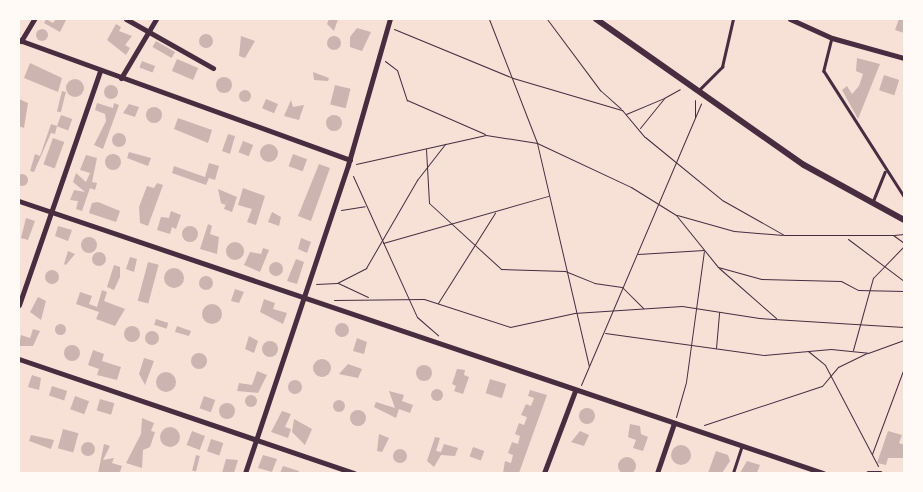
<!DOCTYPE html>
<style>
body{margin:0}
#map{position:relative;width:923px;height:492px;overflow:hidden;background:#f7e1d7;font-family:Figtree,sans-serif}
div>[style]{position:absolute}
[style*='--x']{left:calc(var(--x)*1px);top:calc(var(--y)*1px);width:calc(var(--w)*1px);rotate:calc(var(--a)*1deg)}
.building>*{inset:0;background:#ccb4b1;transform-origin:0 0}
.round{border-radius:50%}
.path>*{height:1px;margin:-0.5px;padding:0 0.5px;transform-origin:0.5px;border-radius:0.5px;background:#4a2c40}
.service>*{height:2.5px;margin:-1.25px;padding:0 1.25px;transform-origin:1.25px;border-radius:1.25px;background:#4a2c40}
.minor>*{height:5px;margin:-2.5px;padding:0 2.5px;transform-origin:2.5px;border-radius:2.5px;background:#4a2c40}
.tertiary>*{height:6px;margin:-3px;padding:0 3px;transform-origin:3px;border-radius:3px;background:#4a2c40}
span{translate:-50% -50%;white-space:nowrap;text-align:center;line-height:1.15;-webkit-text-stroke:4px #fffaf5;paint-order:stroke}
.frame{position:absolute;inset:0;border:20px solid #fffaf5;pointer-events:none}
</style>
<div id="map">
<div class="building">
<div style="clip-path:polygon(46px 19px,53px 23px,56px 19px,66px 20px,60px 32px,44px 23px)"></div>
<div style="clip-path:polygon(329px 19px,338px 19px,334px 31px,327px 24px)"></div>
<div style="clip-path:polygon(899px 19px,904px 19px,904px 33px,895px 30px)"></div>
<div style="clip-path:polygon(116px 24px,121px 27px,119px 31px,132px 36px,125px 45px,130px 48px,126px 55px,107px 40px)"></div>
<div style="clip-path:polygon(357px 28px,371px 32px,362px 51px,350px 47px,350px 37px)"></div>
<div class="round" style="left:36px;top:29px;width:12px;height:12px"></div>
<div class="round" style="left:199px;top:34px;width:14px;height:14px"></div>
<div style="clip-path:polygon(241px 36px,255px 41px,245px 58px,239px 56px)"></div>
<div class="round" style="left:327px;top:36px;width:14px;height:14px"></div>
<div style="left:156px;top:41px;width:22px;height:7px;rotate:30deg"></div>
<div style="clip-path:polygon(857px 58px,880px 64px,858px 119px,842px 90px,847px 86px,852px 94px,859px 86px,863px 74px,856px 71px)"></div>
<div style="left:177px;top:59px;width:23px;height:13px;rotate:23deg"></div>
<div style="left:142px;top:61px;width:14px;height:7px;rotate:21deg"></div>
<div style="clip-path:polygon(30px 63px,62px 78px,58px 92px,24px 78px)"></div>
<div style="clip-path:polygon(313px 72px,329px 78px,328px 81px,314px 80px)"></div>
<div style="left:884px;top:75px;width:16px;height:16px;rotate:18deg"></div>
<div class="round" style="left:216px;top:77px;width:16px;height:16px"></div>
<div class="round" style="left:66px;top:79px;width:18px;height:18px"></div>
<div class="round" style="left:104px;top:85px;width:14px;height:14px"></div>
<div style="left:335px;top:85px;width:16px;height:20px;rotate:14deg"></div>
<div class="round" style="left:239px;top:90px;width:12px;height:12px"></div>
<div style="left:62px;top:91px;width:4px;height:21px;rotate:14deg"></div>
<div style="clip-path:polygon(19px 99px,28px 103px,24px 128px,19px 126px)"></div>
<div style="left:266px;top:99px;width:13px;height:10px;rotate:23deg"></div>
<div style="clip-path:polygon(291px 100px,293px 107px,304px 105px,299px 120px,284px 116px)"></div>
<div style="clip-path:polygon(97px 103px,113px 108px,114px 103px,119px 105px,103px 149px,94px 145px,106px 121px,105px 114px,95px 110px)"></div>
<div style="clip-path:polygon(129px 104px,139px 107px,135px 117px,123px 113px)"></div>
<div class="round" style="left:146px;top:107px;width:16px;height:16px"></div>
<div class="round" style="left:326px;top:115px;width:16px;height:16px"></div>
<div style="left:61px;top:115px;width:12px;height:12px;rotate:20deg"></div>
<div style="clip-path:polygon(178px 118px,212px 130px,208px 143px,174px 129px)"></div>
<div style="clip-path:polygon(51px 124px,57px 126px,55px 134px,51px 133px,34px 172px,30px 171px,35px 154px,40px 156px)"></div>
<div class="round" style="left:112px;top:133px;width:14px;height:14px"></div>
<div style="clip-path:polygon(228px 134px,235px 136px,230px 154px,222px 151px)"></div>
<div style="left:53px;top:138px;width:12px;height:28px;rotate:20deg"></div>
<div style="left:243px;top:141px;width:11px;height:12px;rotate:22deg"></div>
<div class="round" style="left:260px;top:144px;width:18px;height:18px"></div>
<div style="clip-path:polygon(129px 152px,151px 158px,148px 166px,127px 158px)"></div>
<div class="round" style="left:105px;top:154px;width:16px;height:16px"></div>
<div style="left:293px;top:154px;width:15px;height:13px;rotate:20deg"></div>
<div style="clip-path:polygon(86px 155px,97px 158px,92px 182px,97px 183px,95px 190px,90px 188px,82px 211px,76px 209px,78px 201px,70px 200px,74px 190px,85px 192px,73px 182px,76px 173px,86px 182px,90px 173px,80px 170px)"></div>
<div style="clip-path:polygon(209px 163px,219px 166px,215px 180px,209px 178px,206px 185px,172px 173px,174px 166px,205px 177px)"></div>
<div style="clip-path:polygon(319px 164px,330px 168px,311px 221px,298px 216px)"></div>
<div class="round" style="left:16px;top:174px;width:12px;height:12px"></div>
<div style="clip-path:polygon(157px 183px,163px 185px,148px 226px,140px 223px,139px 207px,147px 186px,154px 188px)"></div>
<div style="clip-path:polygon(243px 188px,265px 196px,256px 225px,247px 222px,252px 209px,238px 205px)"></div>
<div style="clip-path:polygon(218px 189px,237px 197px,232px 212px,224px 209px,228px 198px,225px 205px,221px 203px)"></div>
<div style="clip-path:polygon(98px 202px,120px 211px,116px 222px,89px 213px,92px 203px)"></div>
<div style="clip-path:polygon(171px 211px,181px 215px,176px 229px,172px 227px,170px 234px,157px 230px,161px 217px,169px 218px)"></div>
<div style="clip-path:polygon(272px 212px,281px 217px,279px 226px,268px 222px)"></div>
<div style="clip-path:polygon(26px 218px,35px 221px,28px 240px,21px 238px)"></div>
<div style="clip-path:polygon(208px 224px,212px 226px,210px 234px,219px 237px,217px 254px,200px 249px)"></div>
<div style="clip-path:polygon(58px 226px,72px 230px,68px 241px,55px 236px)"></div>
<div class="round" style="left:182px;top:226px;width:16px;height:16px"></div>
<div class="round" style="left:81px;top:237px;width:16px;height:16px"></div>
<div style="clip-path:polygon(301px 238px,311px 242px,307px 253px,298px 249px)"></div>
<div class="round" style="left:226px;top:242px;width:18px;height:18px"></div>
<div style="clip-path:polygon(263px 248px,269px 250px,260px 272px,244px 265px,250px 252px,261px 254px)"></div>
<div style="clip-path:polygon(68px 251px,75px 254px,66px 265px,64px 264px)"></div>
<div class="round" style="left:92px;top:252px;width:14px;height:14px"></div>
<div style="clip-path:polygon(130px 257px,137px 259px,134px 272px,126px 269px)"></div>
<div style="clip-path:polygon(296px 259px,304px 262px,297px 284px,287px 281px)"></div>
<div class="round" style="left:269px;top:262px;width:14px;height:14px"></div>
<div style="left:148px;top:262px;width:11px;height:40px;rotate:15deg"></div>
<div style="clip-path:polygon(114px 265px,120px 267px,120px 277px,114px 290px,107px 287px)"></div>
<div class="round" style="left:164px;top:268px;width:20px;height:20px"></div>
<div class="round" style="left:45px;top:270px;width:14px;height:14px"></div>
<div class="round" style="left:199px;top:276px;width:14px;height:14px"></div>
<div style="clip-path:polygon(235px 289px,244px 292px,239px 303px,231px 301px)"></div>
<div style="clip-path:polygon(102px 290px,107px 292px,104px 301px,125px 309px,115px 326px,96px 319px,99px 312px,76px 304px,80px 292px,92px 296px,89px 304px,97px 307px)"></div>
<div style="clip-path:polygon(38px 297px,46px 301px,41px 320px,30px 312px)"></div>
<div style="clip-path:polygon(264px 299px,275px 303px,273px 309px,287px 313px,283px 324px,260px 312px)"></div>
<div class="round" style="left:202px;top:304px;width:20px;height:20px"></div>
<div style="left:156px;top:319px;width:13px;height:6px;rotate:18deg"></div>
<div class="round" style="left:335px;top:323px;width:14px;height:14px"></div>
<div class="round" style="left:54.5px;top:323.5px;width:11px;height:11px"></div>
<div style="clip-path:polygon(177px 326px,191px 331px,189px 336px,175px 332px)"></div>
<div class="round" style="left:124px;top:326px;width:16px;height:16px"></div>
<div style="clip-path:polygon(33px 329px,40px 331px,33px 346px,19px 346px,21px 335px,30px 338px)"></div>
<div class="round" style="left:145px;top:331px;width:14px;height:14px"></div>
<div style="clip-path:polygon(249px 336px,258px 341px,254px 353px,245px 349px)"></div>
<div style="clip-path:polygon(357px 338px,367px 342px,364px 354px,353px 351px)"></div>
<div class="round" style="left:262px;top:341px;width:16px;height:16px"></div>
<div class="round" style="left:64px;top:345px;width:16px;height:16px"></div>
<div style="clip-path:polygon(93px 350px,104px 354px,102px 361px,121px 367px,117px 380px,97px 375px,99px 369px,88px 365px)"></div>
<div class="round" style="left:191px;top:353px;width:16px;height:16px"></div>
<div style="clip-path:polygon(144px 358px,154px 361px,145px 385px,139px 374px)"></div>
<div class="round" style="left:313px;top:359px;width:18px;height:18px"></div>
<div style="clip-path:polygon(348px 364px,362px 369px,358px 378px,339px 374px)"></div>
<div class="round" style="left:416px;top:365px;width:16px;height:16px"></div>
<div style="clip-path:polygon(457px 369px,465px 370px,464px 375px,469px 377px,463px 394px,454px 391px,456px 386px,452px 384px)"></div>
<div style="clip-path:polygon(257px 371px,267px 375px,258px 393px,237px 391px,239px 383px,252px 385px)"></div>
<div class="round" style="left:156px;top:372px;width:20px;height:20px"></div>
<div style="clip-path:polygon(32px 375px,41px 378px,39px 390px,28px 387px)"></div>
<div style="left:490px;top:379px;width:17px;height:15px;rotate:17deg"></div>
<div class="round" style="left:288px;top:380px;width:14px;height:14px"></div>
<div style="left:52px;top:386px;width:16px;height:10px;rotate:18deg"></div>
<div class="round" style="left:431px;top:389px;width:12px;height:12px"></div>
<div style="clip-path:polygon(530px 390px,547px 395px,519px 473px,503px 473px,505px 461px,511px 463px,513px 455px,508px 453px,512px 442px,518px 444px,520px 436px,515px 434px,519px 423px,524px 425px,527px 417px,521px 415px,526px 404px,531px 406px,534px 398px,528px 396px)"></div>
<div style="clip-path:polygon(389px 391px,404px 395px,402px 401px,413px 405px,410px 413px,399px 409px,396px 418px,374px 407px,376px 402px,395px 408px)"></div>
<div class="round" style="left:245px;top:395px;width:12px;height:12px"></div>
<div style="left:75px;top:396px;width:15px;height:14px;rotate:20deg"></div>
<div style="left:204px;top:396px;width:12px;height:13px;rotate:20deg"></div>
<div style="left:100px;top:399px;width:15px;height:12px;rotate:16deg"></div>
<div class="round" style="left:333px;top:400px;width:12px;height:12px"></div>
<div class="round" style="left:219px;top:403px;width:16px;height:16px"></div>
<div class="round" style="left:579px;top:408px;width:16px;height:16px"></div>
<div class="round" style="left:350px;top:410px;width:16px;height:16px"></div>
<div style="clip-path:polygon(282px 411px,291px 414px,285px 427px,291px 429px,288px 438px,271px 432px)"></div>
<div style="clip-path:polygon(142px 418px,154px 423px,151px 431px,155px 432px,150px 447px,143px 450px,142px 468px,126px 463px,141px 434px)"></div>
<div style="clip-path:polygon(294px 419px,312px 429px,305px 445px,292px 432px)"></div>
<div style="clip-path:polygon(630px 424px,640px 426px,641px 434px,648px 437px,643px 451px,633px 448px,636px 440px,628px 437px)"></div>
<div class="round" style="left:160px;top:427px;width:20px;height:20px"></div>
<div style="left:63px;top:429px;width:16px;height:20px;rotate:15deg"></div>
<div style="left:192px;top:431px;width:14px;height:15px;rotate:21deg"></div>
<div style="clip-path:polygon(580px 431px,589px 435px,584px 446px,571px 442px)"></div>
<div style="clip-path:polygon(888px 431px,902px 435px,899px 443px,904px 445px,904px 458px,888px 458px,886px 465px,877px 463px)"></div>
<div style="clip-path:polygon(379px 434px,389px 438px,382px 452px,377px 451px)"></div>
<div style="clip-path:polygon(31px 435px,54px 440px,51px 449px,29px 441px)"></div>
<div style="clip-path:polygon(435px 437px,440px 438px,436px 451px,441px 452px,444px 444px,458px 448px,455px 456px,441px 455px,434px 467px,427px 461px)"></div>
<div style="left:211px;top:439px;width:13px;height:13px;rotate:18deg"></div>
<div class="round" style="left:81px;top:442px;width:14px;height:14px"></div>
<div style="clip-path:polygon(104px 444px,110px 446px,103px 460px,114px 458px,112px 463px,122px 466px,120px 472px,98px 473px)"></div>
<div class="round" style="left:671px;top:445px;width:20px;height:20px"></div>
<div style="left:473px;top:447px;width:12px;height:10px;rotate:20deg"></div>
<div class="round" style="left:393px;top:449px;width:14px;height:14px"></div>
<div style="clip-path:polygon(716px 451px,728px 455px,730px 461px,722px 473px,708px 473px)"></div>
<div style="left:196px;top:455px;width:4px;height:16px;rotate:14deg"></div>
<div style="clip-path:polygon(263px 455px,277px 459px,272px 472px,258px 468px)"></div>
<div class="round" style="left:618px;top:457px;width:18px;height:18px"></div>
<div style="clip-path:polygon(226px 459px,238px 460px,234px 473px,222px 473px)"></div>
<div style="clip-path:polygon(747px 461px,760px 465px,757px 473px,740px 473px)"></div>
<div style="clip-path:polygon(283px 466px,299px 471px,298px 473px,280px 473px)"></div>
</div>
<div class="path">
<div style="--x:489;--y:19;--w:133;--a:68.8"></div>
<div style="--x:537;--y:143;--w:229;--a:76.9"></div>
<div style="--x:547;--y:19;--w:89;--a:53.3"></div>
<div style="--x:600;--y:90;--w:28;--a:42"></div>
<div style="--x:394;--y:29;--w:129;--a:22.4"></div>
<div style="--x:513;--y:78;--w:114;--a:16.4"></div>
<div style="--x:622;--y:110;--w:35;--a:50"></div>
<div style="--x:645;--y:137;--w:99;--a:39.3"></div>
<div style="--x:722;--y:200;--w:71;--a:29.4"></div>
<div style="--x:784;--y:235;--w:109;--a:0"></div>
<div style="--x:893;--y:235;--w:14;--a:36"></div>
<div style="--x:385;--y:61;--w:15;--a:37"></div>
<div style="--x:397;--y:70;--w:32;--a:72"></div>
<div style="--x:407;--y:100;--w:85;--a:23.6"></div>
<div style="--x:626;--y:114;--w:41;--a:-22.8"></div>
<div style="--x:695;--y:117;--w:17;--a:-90"></div>
<div style="--x:640;--y:128;--w:38;--a:-51"></div>
<div style="--x:664;--y:98;--w:18;--a:-29"></div>
<div style="--x:426;--y:149;--w:54;--a:86.8"></div>
<div style="--x:429;--y:203;--w:98;--a:42.5"></div>
<div style="--x:501;--y:269;--w:64;--a:1.8"></div>
<div style="--x:565;--y:271;--w:31;--a:22"></div>
<div style="--x:594;--y:283;--w:28;--a:8"></div>
<div style="--x:622;--y:287;--w:30;--a:45"></div>
<div style="--x:356;--y:164;--w:133;--a:-12.6"></div>
<div style="--x:486;--y:135;--w:52;--a:8.9"></div>
<div style="--x:537;--y:143;--w:104;--a:25.1"></div>
<div style="--x:631;--y:187;--w:53;--a:31.9"></div>
<div style="--x:676;--y:215;--w:67;--a:51.1"></div>
<div style="--x:718;--y:267;--w:45;--a:15.6"></div>
<div style="--x:761;--y:279;--w:80;--a:1.4"></div>
<div style="--x:841;--y:281;--w:19;--a:28"></div>
<div style="--x:858;--y:290;--w:46;--a:1.2"></div>
<div style="--x:353;--y:176;--w:155;--a:65.6"></div>
<div style="--x:417;--y:317;--w:28;--a:41"></div>
<div style="--x:341;--y:210;--w:24;--a:-9"></div>
<div style="--x:677;--y:215;--w:59;--a:15.7"></div>
<div style="--x:734;--y:231;--w:49;--a:4.7"></div>
<div style="--x:894;--y:235;--w:10;--a:-6"></div>
<div style="--x:848;--y:239;--w:70;--a:36.9"></div>
<div style="--x:383;--y:243;--w:172;--a:-15.9"></div>
<div style="--x:638;--y:254;--w:66;--a:-3.5"></div>
<div style="--x:719;--y:268;--w:76;--a:41.3"></div>
<div style="--x:338;--y:283;--w:33;--a:25"></div>
<div style="--x:316;--y:284;--w:21;--a:-3"></div>
<div style="--x:337;--y:283;--w:33;--a:-27"></div>
<div style="--x:366;--y:268;--w:102;--a:-59.9"></div>
<div style="--x:417;--y:180;--w:46;--a:-52.1"></div>
<div style="--x:334;--y:300;--w:90;--a:-0.6"></div>
<div style="--x:424;--y:299;--w:90;--a:18"></div>
<div style="--x:510;--y:327;--w:66;--a:-12.3"></div>
<div style="--x:574;--y:313;--w:108;--a:-3.7"></div>
<div style="--x:682;--y:306;--w:78;--a:8.9"></div>
<div style="--x:759;--y:318;--w:145;--a:3.6"></div>
<div style="--x:438;--y:303;--w:107;--a:-57.7"></div>
<div style="--x:605;--y:333;--w:161;--a:7.9"></div>
<div style="--x:764;--y:355;--w:67;--a:-5.1"></div>
<div style="--x:831;--y:349;--w:37;--a:6"></div>
<div style="--x:868;--y:353;--w:38;--a:-20"></div>
<div style="--x:716;--y:348;--w:36;--a:-85"></div>
<div style="--x:853;--y:350;--w:75;--a:-74.5"></div>
<div style="--x:873;--y:278;--w:45;--a:-45.9"></div>
<div style="--x:808;--y:351;--w:22;--a:39"></div>
<div style="--x:825;--y:365;--w:114;--a:62.3"></div>
<div style="--x:581;--y:385;--w:306;--a:-66.9"></div>
<div style="--x:676;--y:417;--w:36;--a:-74"></div>
<div style="--x:686;--y:382;--w:132;--a:-82.2"></div>
<div style="--x:704;--y:425;--w:124;--a:-18.3"></div>
<div style="--x:822;--y:386;--w:25;--a:-50"></div>
<div style="--x:838;--y:367;--w:32;--a:-26"></div>
<div style="--x:872;--y:454;--w:92;--a:-69.6"></div>
</div>
<div class="service">
<div style="--x:832;--y:38;--w:34;--a:104"></div>
<div style="--x:824;--y:71;--w:148;--a:57.4"></div>
<div style="--x:699;--y:90;--w:33;--a:-45"></div>
<div style="--x:722;--y:67;--w:49;--a:-77.1"></div>
<div style="--x:873;--y:201;--w:31;--a:-68"></div>
<div style="--x:733;--y:473;--w:28;--a:-72"></div>
</div>
<div class="minor">
<div style="--x:126;--y:19;--w:100;--a:29.4"></div>
<div style="--x:790;--y:19;--w:46;--a:24.3"></div>
<div style="--x:832;--y:38;--w:75;--a:15.5"></div>
<div style="--x:19;--y:40;--w:352;--a:19.9"></div>
<div style="--x:21;--y:41;--w:26;--a:-59"></div>
<div style="--x:121;--y:78;--w:69;--a:-59.3"></div>
<div style="--x:19;--y:201;--w:849;--a:18.69"></div>
<div style="--x:19;--y:305;--w:248;--a:-70.9"></div>
<div style="--x:19;--y:359;--w:354;--a:18.8"></div>
<div style="--x:245;--y:473;--w:325;--a:-71.5"></div>
<div style="--x:348;--y:165;--w:152;--a:-74"></div>
<div style="--x:544;--y:473;--w:88;--a:-69.3"></div>
<div style="--x:657;--y:473;--w:53;--a:-71.2"></div>
<div style="--x:868;--y:473;--w:12;--a:0"></div>
</div>
<div class="tertiary">
<div style="--x:596;--y:19;--w:254;--a:35.1"></div>
<div style="--x:804;--y:165;--w:114;--a:28.8"></div>
</div>
<div class="frame"></div>
</div>
